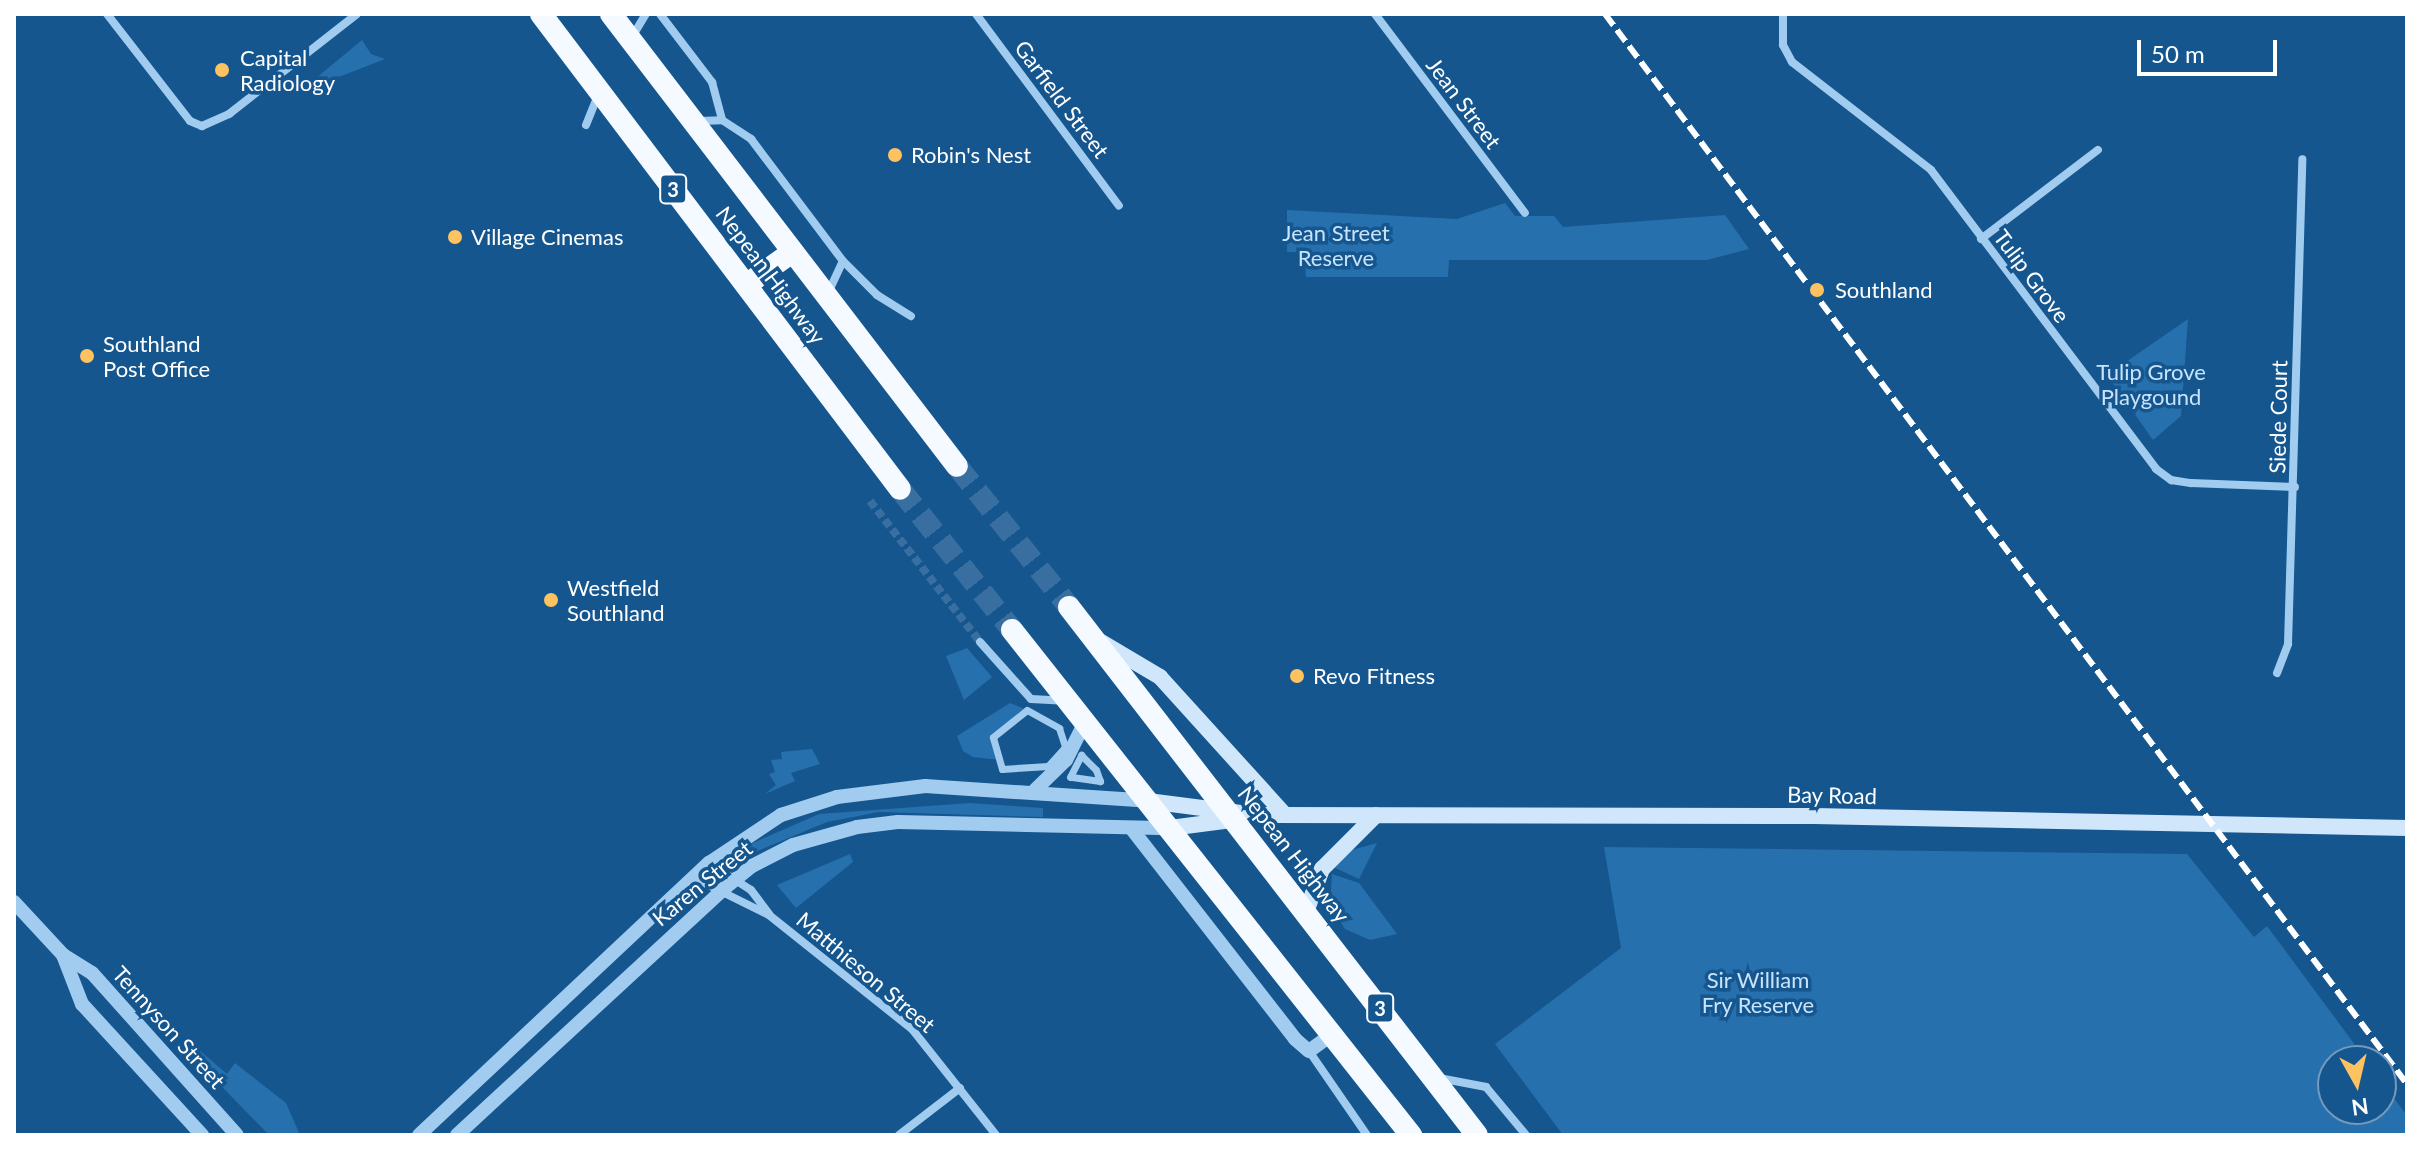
<!DOCTYPE html>
<style>
body{margin:0}
#map{position:relative;width:2421px;height:1149px;overflow:hidden;background:#15568f;font-family:Lato,sans-serif}
div>[style]{position:absolute}
[style*='--x']{left:calc(var(--x)*1px);top:calc(var(--y)*1px);width:calc(var(--w)*1px);rotate:calc(var(--a)*1deg)}
.green>*{inset:0;background:#2770ae}
.minor-tunnel>*{height:8px;margin-top:-4px;transform-origin:0;background:repeating-linear-gradient(90deg,#386fa0 0 8px,transparent 0 12px)}
.trunk-tunnel>*{height:22px;margin-top:-11px;transform-origin:0;background:repeating-linear-gradient(90deg,#386fa0 0 22px,transparent 0 33px)}
.pedestrian>*{height:7px;margin:-3.5px;padding:0 3.5px;transform-origin:3.5px;border-radius:3.5px;background:#a1ccf0}
.minor>*{height:8px;margin:-4px;padding:0 4px;transform-origin:4px;border-radius:4px;background:#a1ccf0}
.tertiary>*{height:14px;margin:-7px;padding:0 7px;transform-origin:7px;border-radius:7px;background:#a1ccf0}
.secondary>*{height:16px;margin:-8px;padding:0 8px;transform-origin:8px;border-radius:8px;background:#cfe6fb}
.trunk>*{height:22px;margin:-11px;padding:0 11px;transform-origin:11px;border-radius:11px;background:#f4faff}
.rail>*{height:6px;margin-top:-3px;transform-origin:0;background:repeating-linear-gradient(90deg,#fff 0 14px,transparent 0 20px)}
.dots>*{width:22px;height:22px;translate:-50% -50%;box-sizing:border-box;border:4px solid #15568f;border-radius:50%}
span{translate:-50% -50%;white-space:nowrap;text-align:center;line-height:1.15;-webkit-text-stroke:7px #15568f;paint-order:stroke}
.shield-label span{padding:2px 6px;background:#15568f;border:2px solid;border-radius:6px;-webkit-text-stroke-width:0}
.shield-label{font-size:20px;color:#fff;font-weight:700}
.poi-label{font-size:22px;color:#fff}
.left{translate:0 -50%;text-align:left}
.street-label{font-size:22px;color:#fff}
.park-label{font-size:22px;color:#c7e4fc}
.frame{position:absolute;inset:0;border:16px solid #fff;pointer-events:none}
.north{position:absolute;left:2317px;top:1045px;width:80px;height:80px;box-sizing:border-box;background:#15568f;border:2px solid #739abc;border-radius:50%;rotate:172deg;font-size:22px;font-weight:700;line-height:32px;text-align:center;color:#fff}
.north::after{content:'';display:block;margin:auto;width:28px;height:36px;background:#ffc260;clip-path:polygon(50% 0,100% 100%,50% 72%,0 100%)}
.scale{position:absolute;left:2137px;top:40px;width:140px;height:36px;box-sizing:border-box;border:4px solid #fff;border-top:0;padding-left:10px;font-size:24px;line-height:28px;white-space:nowrap;color:#fff;-webkit-text-stroke:6px #15568f;paint-order:stroke}
</style>
<div id="map">
<div class="green">
<div style="clip-path:polygon(362px 40px,371px 54px,385px 59px,298px 93px)"></div>
<div style="clip-path:polygon(1505px 203px,1515px 216px,1554px 216px,1563px 227px,1725px 215px,1749px 249px,1707px 260px,1449px 260px,1448px 277px,1306px 277px,1304px 252px,1287px 252px,1287px 210px,1457px 219px)"></div>
<div style="clip-path:polygon(2188px 319px,2181px 416px,2153px 440px,2107px 375px)"></div>
<div style="clip-path:polygon(967px 648px,992px 677px,964px 700px,946px 656px)"></div>
<div style="clip-path:polygon(1010px 703px,1027px 710px,993px 737px,1000px 760px,973px 757px,963px 751px,957px 736px)"></div>
<div style="clip-path:polygon(812px 749px,820px 764px,791px 773px,795px 781px,765px 794px,776px 785px,769px 774px,775px 772px,771px 760px,782px 759px,781px 752px)"></div>
<div style="clip-path:polygon(970px 803px,1043px 808px,1043px 817px,879px 812px,827px 822px,750px 854px,746px 846px,819px 814px)"></div>
<div style="clip-path:polygon(1377px 843px,1359px 879px,1333px 867px,1348px 851px)"></div>
<div style="clip-path:polygon(1604px 847px,2187px 854px,2254px 937px,2267px 926px,2367px 1061px,2333px 1061px,2333px 1109px,2381px 1109px,2381px 1080px,2407px 1116px,2407px 1135px,1563px 1135px,1495px 1044px,1621px 948px)"></div>
<div style="clip-path:polygon(850px 854px,853px 862px,796px 908px,777px 885px)"></div>
<div style="clip-path:polygon(1332px 874px,1359px 883px,1397px 934px,1370px 940px,1345px 929px,1330px 906px)"></div>
<div style="clip-path:polygon(198px 1049px,227px 1074px,235px 1063px,286px 1103px,300px 1135px,269px 1135px,191px 1055px)"></div>
</div>
<div class="minor-tunnel">
<div style="--x:870;--y:501;--w:179;--a:52"></div>
</div>
<div class="trunk-tunnel">
<div style="--x:957;--y:466;--w:180;--a:51.5"></div>
<div style="--x:900;--y:489;--w:180;--a:51.5"></div>
</div>
<div class="pedestrian">
<div style="--x:1027;--y:710;--w:37;--a:29"></div>
<div style="--x:1059;--y:728;--w:20;--a:72"></div>
<div style="--x:1065;--y:747;--w:25;--a:132"></div>
<div style="--x:1048;--y:766;--w:46;--a:176.3"></div>
<div style="--x:1002;--y:769;--w:33;--a:-106"></div>
<div style="--x:993;--y:737;--w:43;--a:-38.5"></div>
<div style="--x:1081;--y:755;--w:21;--a:45"></div>
<div style="--x:1096;--y:770;--w:12;--a:70"></div>
<div style="--x:1100;--y:781;--w:30;--a:-172"></div>
<div style="--x:1070;--y:777;--w:25;--a:-63"></div>
</div>
<div class="minor">
<div style="--x:107;--y:14;--w:135;--a:52.2"></div>
<div style="--x:190;--y:121;--w:13;--a:23"></div>
<div style="--x:202;--y:126;--w:30;--a:-24"></div>
<div style="--x:229;--y:114;--w:162;--a:-38"></div>
<div style="--x:660;--y:14;--w:86;--a:52.6"></div>
<div style="--x:712;--y:82;--w:39;--a:75"></div>
<div style="--x:976;--y:14;--w:239;--a:53.3"></div>
<div style="--x:1375;--y:14;--w:249;--a:53"></div>
<div style="--x:1783;--y:14;--w:31;--a:90"></div>
<div style="--x:1783;--y:45;--w:19;--a:62"></div>
<div style="--x:1792;--y:62;--w:176;--a:37.8"></div>
<div style="--x:1931;--y:170;--w:374;--a:53"></div>
<div style="--x:2156;--y:469;--w:19;--a:36"></div>
<div style="--x:2171;--y:480;--w:20;--a:9"></div>
<div style="--x:2191;--y:483;--w:104;--a:2.2"></div>
<div style="--x:632;--y:37;--w:27;--a:-59"></div>
<div style="--x:698;--y:121;--w:24;--a:-2"></div>
<div style="--x:722;--y:120;--w:35;--a:33"></div>
<div style="--x:751;--y:139;--w:153;--a:53"></div>
<div style="--x:843;--y:261;--w:48;--a:45"></div>
<div style="--x:877;--y:295;--w:40;--a:32"></div>
<div style="--x:586;--y:125;--w:31;--a:-68"></div>
<div style="--x:1981;--y:239;--w:147;--a:-37.3"></div>
<div style="--x:828;--y:293;--w:35;--a:-65"></div>
<div style="--x:980;--y:642;--w:76;--a:48.2"></div>
<div style="--x:1031;--y:699;--w:33;--a:3"></div>
<div style="--x:2277;--y:673;--w:31;--a:-69"></div>
<div style="--x:2288;--y:644;--w:485;--a:-88.3"></div>
<div style="--x:709;--y:863;--w:50;--a:32.7"></div>
<div style="--x:751;--y:890;--w:30;--a:53"></div>
<div style="--x:694;--y:878;--w:84;--a:26.3"></div>
<div style="--x:769;--y:915;--w:183;--a:38.6"></div>
<div style="--x:912;--y:1029;--w:135;--a:51.6"></div>
<div style="--x:1309;--y:1051;--w:102;--a:55.4"></div>
<div style="--x:1439;--y:1078;--w:48;--a:10.8"></div>
<div style="--x:1486;--y:1087;--w:62;--a:50.2"></div>
<div style="--x:899;--y:1135;--w:77;--a:-37.6"></div>
</div>
<div class="tertiary">
<div style="--x:1035;--y:790;--w:43;--a:-44.1"></div>
<div style="--x:1066;--y:760;--w:42;--a:-63.4"></div>
<div style="--x:1131;--y:828;--w:267;--a:52.1"></div>
<div style="--x:1295;--y:1039;--w:18;--a:41"></div>
<div style="--x:1309;--y:1051;--w:26;--a:-36"></div>
<div style="--x:14;--y:902;--w:72;--a:47.2"></div>
<div style="--x:63;--y:955;--w:34;--a:32"></div>
<div style="--x:92;--y:973;--w:217;--a:48.2"></div>
<div style="--x:63;--y:955;--w:53;--a:68.8"></div>
<div style="--x:82;--y:1004;--w:178;--a:47.5"></div>
<div style="--x:419;--y:1135;--w:398;--a:-43.2"></div>
<div style="--x:709;--y:863;--w:87;--a:-33.7"></div>
<div style="--x:781;--y:815;--w:59;--a:-17.8"></div>
<div style="--x:837;--y:797;--w:89;--a:-7.1"></div>
<div style="--x:925;--y:786;--w:224;--a:3.8"></div>
<div style="--x:457;--y:1135;--w:359;--a:-42.7"></div>
<div style="--x:721;--y:891;--w:40;--a:-39"></div>
<div style="--x:752;--y:866;--w:46;--a:-27.1"></div>
<div style="--x:793;--y:845;--w:66;--a:-15.7"></div>
<div style="--x:857;--y:827;--w:41;--a:-7"></div>
<div style="--x:898;--y:822;--w:272;--a:1.3"></div>
</div>
<div class="secondary">
<div style="--x:1101;--y:642;--w:69;--a:30.7"></div>
<div style="--x:1160;--y:677;--w:186;--a:47.8"></div>
<div style="--x:1148;--y:801;--w:109;--a:7.4"></div>
<div style="--x:1256;--y:815;--w:558;--a:0.1"></div>
<div style="--x:1814;--y:816;--w:593;--a:1.16"></div>
<div style="--x:1170;--y:828;--w:70;--a:-7.4"></div>
<div style="--x:1306;--y:912;--w:46;--a:-69.6"></div>
<div style="--x:1322;--y:869;--w:76;--a:-45"></div>
</div>
<div class="trunk">
<div style="--x:541;--y:14;--w:595;--a:52.92"></div>
<div style="--x:611;--y:14;--w:569;--a:52.57"></div>
<div style="--x:746;--y:285;--w:55;--a:-35.4"></div>
<div style="--x:1069;--y:607;--w:667;--a:52.31"></div>
<div style="--x:1012;--y:630;--w:644;--a:51.69"></div>
</div>
<div class="rail">
<div style="--x:1605;--y:14;--w:1337;--a:53.15"></div>
</div>
<div class="dots">
<div style="left:222px;top:70px;background:#ffc260"></div>
<div style="left:895px;top:155px;background:#ffc260"></div>
<div style="left:455px;top:237px;background:#ffc260"></div>
<div style="left:1817px;top:290px;background:#ffc260"></div>
<div style="left:87px;top:356px;background:#ffc260"></div>
<div style="left:551px;top:600px;background:#ffc260"></div>
<div style="left:1297px;top:676px;background:#ffc260"></div>
</div>
<div class="shield-label">
<span style="left:673px;top:189px">3</span>
<span style="left:1380px;top:1008px">3</span>
</div>
<div class="poi-label">
<span class="left" style="left:240px;top:70px">Capital<br>Radiology</span>
<span class="left" style="left:911px;top:155px">Robin's Nest</span>
<span class="left" style="left:471px;top:237px">Village Cinemas</span>
<span class="left" style="left:1835px;top:290px">Southland</span>
<span class="left" style="left:103px;top:356px">Southland<br>Post Office</span>
<span class="left" style="left:567px;top:600px">Westfield<br>Southland</span>
<span class="left" style="left:1313px;top:676px">Revo Fitness</span>
</div>
<div class="street-label">
<span style="left:1062px;top:99px;rotate:53deg">Garfield Street</span>
<span style="left:1464px;top:103px;rotate:53deg">Jean Street</span>
<span style="left:771px;top:275px;rotate:53deg">Nepean Highway</span>
<span style="left:2032px;top:276px;rotate:53deg">Tulip Grove</span>
<span style="left:2278px;top:417px;rotate:-89deg">Siede Court</span>
<span style="left:1832px;top:795px;rotate:1deg">Bay Road</span>
<span style="left:1294px;top:854px;rotate:52deg">Nepean Highway</span>
<span style="left:702px;top:883px;rotate:-39deg">Karen Street</span>
<span style="left:866px;top:972px;rotate:40deg">Matthieson Street</span>
<span style="left:169px;top:1027px;rotate:48deg">Tennyson Street</span>
</div>
<div class="park-label">
<span style="left:1336px;top:245px">Jean Street<br>Reserve</span>
<span style="left:2151px;top:384px">Tulip Grove<br>Playgound</span>
<span style="left:1758px;top:992px">Sir William<br>Fry Reserve</span>
</div>
<div class="frame"></div>
<div class="north">N</div>
<div class="scale">50 m</div>
</div>
